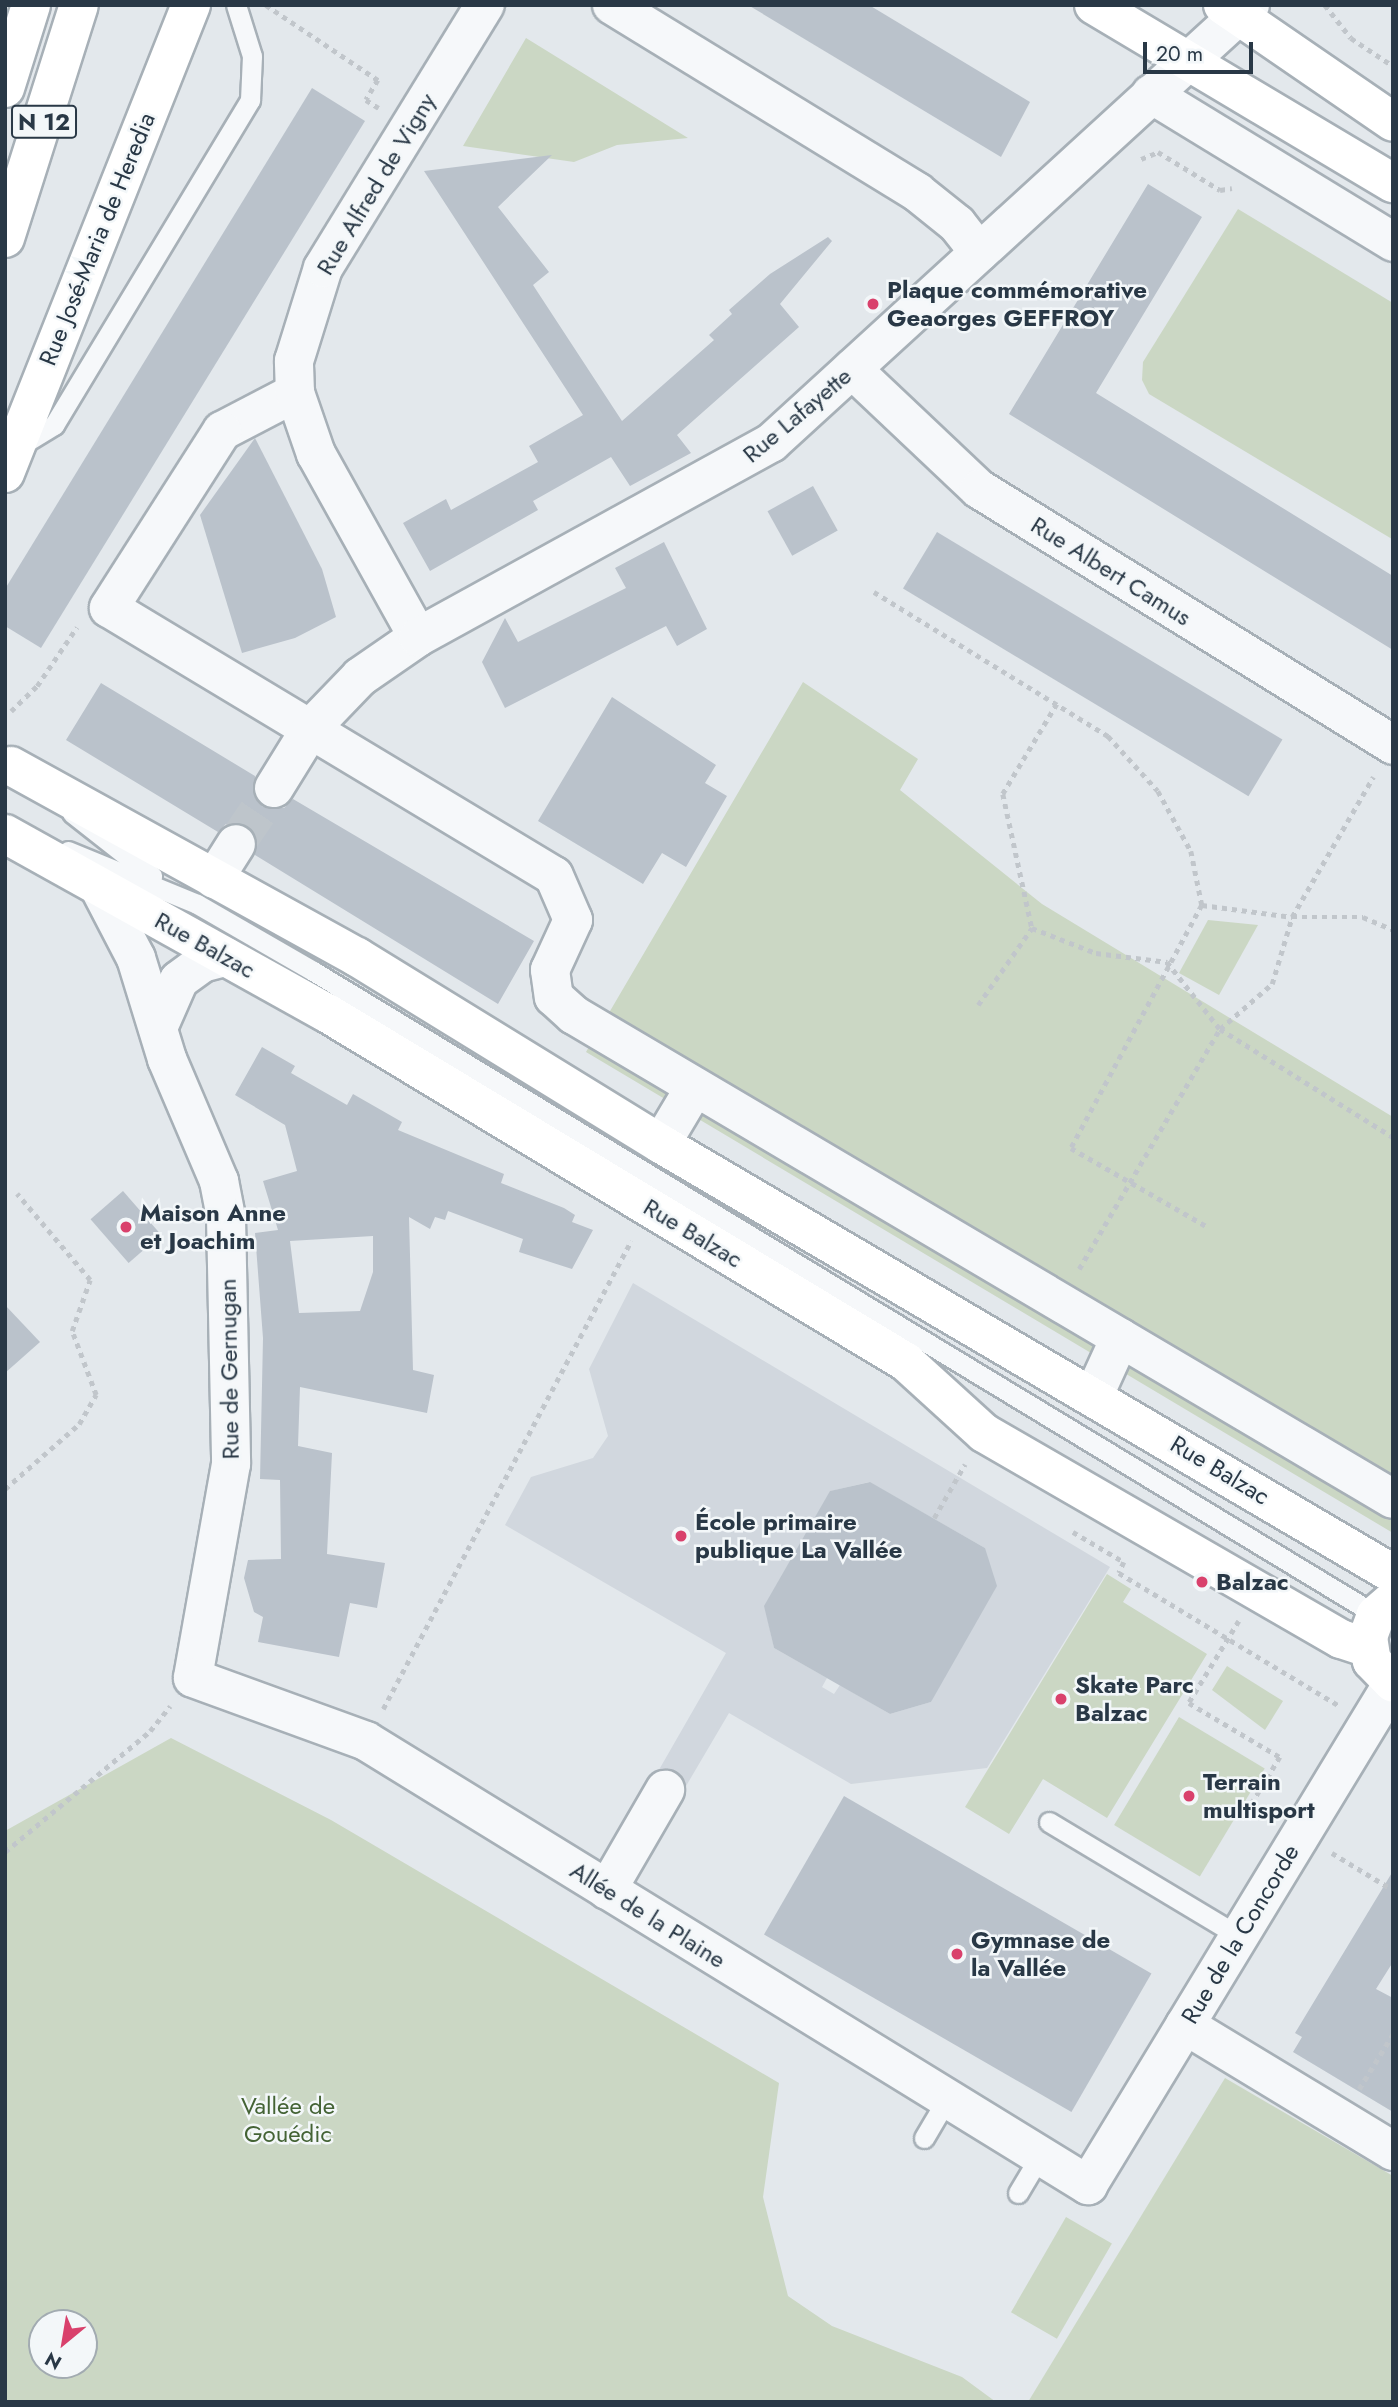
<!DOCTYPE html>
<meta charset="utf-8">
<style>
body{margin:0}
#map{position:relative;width:1398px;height:2407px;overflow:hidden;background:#e3e8ec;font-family:Jost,sans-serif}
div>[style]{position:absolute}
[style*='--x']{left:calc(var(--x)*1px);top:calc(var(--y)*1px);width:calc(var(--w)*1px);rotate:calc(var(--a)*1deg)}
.built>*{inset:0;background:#d1d7de}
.green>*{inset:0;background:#cbd7c4;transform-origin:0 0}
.building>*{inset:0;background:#bac2cb;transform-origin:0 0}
.street-tunnel>*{height:38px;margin-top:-19px;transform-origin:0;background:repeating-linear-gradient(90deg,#bec5cb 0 38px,transparent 0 57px)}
.path>*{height:4.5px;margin-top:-2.25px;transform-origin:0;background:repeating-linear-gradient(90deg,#c1c6cb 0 5px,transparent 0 10px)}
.roads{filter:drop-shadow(2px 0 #a7b0b7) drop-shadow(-2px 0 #a7b0b7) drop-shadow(0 2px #a7b0b7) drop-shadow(0 -2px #a7b0b7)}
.lane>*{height:19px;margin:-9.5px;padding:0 9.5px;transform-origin:9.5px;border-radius:9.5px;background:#f6f8fa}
.street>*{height:38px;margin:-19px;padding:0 19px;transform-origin:19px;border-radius:19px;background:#f6f8fa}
.secondary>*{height:38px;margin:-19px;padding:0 19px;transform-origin:19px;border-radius:19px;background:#fff}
.primary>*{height:38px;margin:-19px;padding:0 19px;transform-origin:19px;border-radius:19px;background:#fff}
.highway>*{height:38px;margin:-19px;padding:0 19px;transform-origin:19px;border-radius:19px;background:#fff}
.dots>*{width:19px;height:19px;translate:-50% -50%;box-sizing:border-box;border:4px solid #f3f7f9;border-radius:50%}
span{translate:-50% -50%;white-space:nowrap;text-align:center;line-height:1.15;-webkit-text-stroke:5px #f3f7f9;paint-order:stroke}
.shield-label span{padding:2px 5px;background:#f3f7f9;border:2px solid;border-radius:5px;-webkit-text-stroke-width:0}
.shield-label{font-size:23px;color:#293846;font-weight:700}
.street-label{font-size:24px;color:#293846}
.poi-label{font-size:24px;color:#293846;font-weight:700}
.left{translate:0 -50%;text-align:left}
.park-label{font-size:24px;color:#446335}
.frame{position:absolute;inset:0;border:7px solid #293846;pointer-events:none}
.north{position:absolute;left:28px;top:2309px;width:70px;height:70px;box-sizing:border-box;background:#f3f7f9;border:2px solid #a2abb1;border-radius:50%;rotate:210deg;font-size:19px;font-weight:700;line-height:28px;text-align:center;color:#293846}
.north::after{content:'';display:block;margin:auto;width:24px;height:32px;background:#d9416c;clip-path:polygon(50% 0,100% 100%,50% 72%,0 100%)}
.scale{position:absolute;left:1143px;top:42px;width:110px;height:32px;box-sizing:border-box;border:4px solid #293846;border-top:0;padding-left:9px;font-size:21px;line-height:24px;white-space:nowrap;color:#293846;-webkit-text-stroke:5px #f3f7f9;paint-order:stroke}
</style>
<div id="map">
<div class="built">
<div style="clip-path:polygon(evenodd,633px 1283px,1110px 1567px,987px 1768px,851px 1784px,729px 1713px,679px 1798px,652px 1782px,726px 1653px,505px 1525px,531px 1477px,593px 1458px,608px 1436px,589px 1369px,633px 1283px,869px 1482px,985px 1548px,931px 1702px,890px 1714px,840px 1685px,834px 1694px,822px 1687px,827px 1678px,774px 1648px,765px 1607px,831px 1491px,869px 1482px)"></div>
</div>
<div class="green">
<div style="clip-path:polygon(526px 38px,688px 138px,617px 145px,574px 162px,463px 146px)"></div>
<div style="clip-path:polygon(1238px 209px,1393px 303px,1392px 539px,1149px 394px,1142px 380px,1143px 362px)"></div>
<div style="clip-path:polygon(803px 682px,918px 759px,900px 790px,1042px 904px,1393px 1117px,1393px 1533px,586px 1052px)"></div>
<div style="clip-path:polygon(1208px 920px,1258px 925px,1219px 995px,1179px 973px)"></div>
<div style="clip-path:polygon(1107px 1574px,1131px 1589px,1123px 1602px,1207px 1654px,1107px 1818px,1043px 1779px,1009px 1834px,965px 1807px)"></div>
<div style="clip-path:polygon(1227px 1666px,1283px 1701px,1265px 1730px,1212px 1690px)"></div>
<div style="left:1179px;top:1717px;width:100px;height:126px;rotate:31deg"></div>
<div style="clip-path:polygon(evenodd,171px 1738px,331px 1820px,779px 2083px,763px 2197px,788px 2296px,832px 2326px,962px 2377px,996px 2402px,5px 2402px,5px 1831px,171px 1738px,42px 2323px,84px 2323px,84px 2365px,42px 2365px,42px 2323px)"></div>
<div style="clip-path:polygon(1225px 2078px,1393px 2176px,1393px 2402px,1028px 2402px)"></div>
<div style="left:1066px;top:2217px;width:53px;height:110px;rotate:30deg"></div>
</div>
<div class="building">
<div style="clip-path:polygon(748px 5px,869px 5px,1030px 102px,1001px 157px)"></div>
<div style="clip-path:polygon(312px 88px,365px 121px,41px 648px,5px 626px,5px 589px)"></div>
<div style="clip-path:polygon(552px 155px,498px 207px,549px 272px,533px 285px,622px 421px,714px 340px,709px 335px,732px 314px,729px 310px,770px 274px,828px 237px,832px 241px,780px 304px,799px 327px,677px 435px,691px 453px,630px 486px,611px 457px,533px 501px,538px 510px,430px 571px,403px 523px,446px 499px,451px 510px,538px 462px,529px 446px,583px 415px,424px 171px)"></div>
<div style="clip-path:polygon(1148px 184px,1202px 217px,1096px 393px,1393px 576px,1393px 650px,1009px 414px)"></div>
<div style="clip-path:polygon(255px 438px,322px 569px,336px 617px,295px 638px,242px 653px,200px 515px)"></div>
<div style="left:813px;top:486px;width:51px;height:52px;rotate:61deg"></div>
<div style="left:937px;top:532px;width:403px;height:66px;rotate:31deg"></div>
<div style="clip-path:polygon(664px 542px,707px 629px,677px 646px,666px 626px,505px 708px,482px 662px,505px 618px,518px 642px,626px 588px,615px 568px)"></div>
<div style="clip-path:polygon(101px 683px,255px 776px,255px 798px,263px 807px,284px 808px,293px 799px,534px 941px,498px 1004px,255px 855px,256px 834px,247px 825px,226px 824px,218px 832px,66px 740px)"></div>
<div style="clip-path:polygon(612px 697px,716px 765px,705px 783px,727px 796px,686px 867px,662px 853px,643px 884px,538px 821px)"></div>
<div style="clip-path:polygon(evenodd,262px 1047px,295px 1066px,291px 1073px,347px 1105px,353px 1094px,402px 1122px,398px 1130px,504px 1174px,501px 1183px,564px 1208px,575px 1215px,572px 1222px,593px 1230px,572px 1269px,519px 1252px,523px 1239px,448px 1211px,445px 1220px,435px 1217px,430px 1229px,409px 1217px,413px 1370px,434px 1375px,427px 1413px,300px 1387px,298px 1446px,332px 1453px,327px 1554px,385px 1563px,377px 1608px,350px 1603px,339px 1657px,258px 1642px,263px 1617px,254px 1612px,244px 1578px,248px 1560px,281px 1559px,280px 1480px,260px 1479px,263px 1338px,255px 1233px,278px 1230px,263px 1181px,297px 1171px,285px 1125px,235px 1095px,262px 1047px,373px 1236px,373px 1272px,360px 1311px,299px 1313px,290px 1241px,373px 1236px)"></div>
<div style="left:123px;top:1191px;width:58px;height:43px;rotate:49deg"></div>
<div style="clip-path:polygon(5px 1305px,40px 1342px,5px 1373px)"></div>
<div style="clip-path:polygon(870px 1482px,985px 1548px,997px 1586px,931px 1702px,890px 1714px,774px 1648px,764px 1606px,830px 1491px)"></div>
<div style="left:844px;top:1796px;width:355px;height:160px;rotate:30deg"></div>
<div style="clip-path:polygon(1393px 1871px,1393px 1962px,1376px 1989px,1393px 1998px,1393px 2112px,1293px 2052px,1302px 2037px,1295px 2033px)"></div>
</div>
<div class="street-tunnel">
<div style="--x:236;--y:844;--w:68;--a:-55.8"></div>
</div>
<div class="path">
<div style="--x:266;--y:5;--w:135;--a:33.8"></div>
<div style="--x:378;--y:80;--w:23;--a:121"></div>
<div style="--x:366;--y:100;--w:15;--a:32"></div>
<div style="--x:1325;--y:5;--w:42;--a:51.8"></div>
<div style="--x:1351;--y:38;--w:50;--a:33.7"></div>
<div style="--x:1141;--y:159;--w:18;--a:-22"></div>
<div style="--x:1158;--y:152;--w:73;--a:31.5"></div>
<div style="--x:1220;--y:190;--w:12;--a:-9"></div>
<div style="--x:874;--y:592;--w:275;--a:31.6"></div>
<div style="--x:1108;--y:736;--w:74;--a:47.7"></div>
<div style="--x:1158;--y:791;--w:68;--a:61.2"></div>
<div style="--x:1191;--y:851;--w:55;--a:78.5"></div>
<div style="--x:1202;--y:905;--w:91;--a:7.6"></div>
<div style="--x:1292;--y:917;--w:71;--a:0"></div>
<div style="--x:1363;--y:917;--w:33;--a:23"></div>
<div style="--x:1057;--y:704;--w:105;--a:121"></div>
<div style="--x:1003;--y:794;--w:137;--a:77.8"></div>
<div style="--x:1032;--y:928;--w:69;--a:21.3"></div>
<div style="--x:1096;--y:953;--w:72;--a:7.2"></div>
<div style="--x:1167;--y:962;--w:85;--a:51.7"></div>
<div style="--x:1220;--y:1029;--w:204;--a:32"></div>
<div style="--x:11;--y:711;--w:36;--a:-44"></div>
<div style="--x:37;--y:686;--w:71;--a:-55.9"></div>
<div style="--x:1202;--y:905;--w:276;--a:118.3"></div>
<div style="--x:1071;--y:1148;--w:156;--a:30"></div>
<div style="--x:978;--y:1005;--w:94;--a:-55"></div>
<div style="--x:1079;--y:1269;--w:278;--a:-59.6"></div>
<div style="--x:1220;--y:1029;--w:69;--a:-40.9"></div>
<div style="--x:1272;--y:984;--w:70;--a:-73.4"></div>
<div style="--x:1292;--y:917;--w:162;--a:-59.9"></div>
<div style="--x:5;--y:1489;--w:98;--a:-41.3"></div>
<div style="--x:79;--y:1424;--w:34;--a:-60"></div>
<div style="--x:96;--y:1395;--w:68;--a:-110.6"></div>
<div style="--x:72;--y:1331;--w:54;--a:-70.6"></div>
<div style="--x:90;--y:1280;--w:113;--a:-130.3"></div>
<div style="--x:934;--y:1518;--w:62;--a:-60.1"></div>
<div style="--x:1073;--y:1532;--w:59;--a:30.5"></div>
<div style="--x:1124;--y:1562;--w:12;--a:114"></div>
<div style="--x:1119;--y:1573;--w:256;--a:31.1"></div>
<div style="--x:1239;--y:1621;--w:96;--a:121.4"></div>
<div style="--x:1189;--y:1703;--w:106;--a:30.7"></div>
<div style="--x:1280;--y:1757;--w:56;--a:121.1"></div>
<div style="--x:1251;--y:1805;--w:22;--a:30"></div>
<div style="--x:383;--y:1709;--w:530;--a:-62.08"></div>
<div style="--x:5;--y:1852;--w:189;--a:-39.8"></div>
<div style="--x:150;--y:1731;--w:32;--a:-51"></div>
<div style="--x:1332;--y:1853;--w:71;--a:31.2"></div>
<div style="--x:1359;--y:2089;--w:65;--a:-58.3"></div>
</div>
<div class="roads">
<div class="lane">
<div style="--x:18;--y:447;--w:42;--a:-31.4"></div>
<div style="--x:54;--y:425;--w:380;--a:-58.9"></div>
<div style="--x:250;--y:100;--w:44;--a:-87.4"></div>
<div style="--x:252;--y:56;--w:53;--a:-107.4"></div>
<div style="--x:72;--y:813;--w:102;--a:38.2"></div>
<div style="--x:68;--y:851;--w:139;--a:22.3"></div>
<div style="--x:197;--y:904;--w:134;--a:30"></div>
<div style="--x:313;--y:971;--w:1251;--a:31.2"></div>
<div style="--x:1049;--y:1822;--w:222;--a:31"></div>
<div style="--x:924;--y:2138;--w:45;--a:-59.5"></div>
<div style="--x:1018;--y:2193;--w:43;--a:-59.3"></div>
</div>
<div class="street">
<div style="--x:612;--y:5;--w:358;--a:31.5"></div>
<div style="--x:917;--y:192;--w:51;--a:38.7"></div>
<div style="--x:957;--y:224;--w:36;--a:52"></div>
<div style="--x:1151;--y:94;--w:284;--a:31.4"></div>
<div style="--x:852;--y:369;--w:175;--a:43.4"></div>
<div style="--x:979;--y:489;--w:487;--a:31.7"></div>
<div style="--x:295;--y:393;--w:82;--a:152.5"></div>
<div style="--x:222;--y:431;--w:210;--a:122.6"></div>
<div style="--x:109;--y:608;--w:519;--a:31.06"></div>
<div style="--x:554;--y:876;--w:48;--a:66.6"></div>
<div style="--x:573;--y:920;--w:55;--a:114.7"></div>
<div style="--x:550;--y:970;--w:27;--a:82"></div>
<div style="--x:554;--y:997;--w:27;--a:42"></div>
<div style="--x:574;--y:1015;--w:951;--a:30.58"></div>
<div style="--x:418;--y:637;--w:210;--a:-119.1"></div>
<div style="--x:316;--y:454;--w:65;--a:-109"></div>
<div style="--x:295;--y:393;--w:32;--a:-92"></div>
<div style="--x:294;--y:361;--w:97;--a:-72.7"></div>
<div style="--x:323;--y:268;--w:309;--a:-58.4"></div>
<div style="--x:274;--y:788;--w:70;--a:-58.3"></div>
<div style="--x:311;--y:728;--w:71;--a:-46.1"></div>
<div style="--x:360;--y:677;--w:70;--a:-34.6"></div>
<div style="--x:418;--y:637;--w:403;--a:-28.8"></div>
<div style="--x:771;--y:443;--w:649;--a:-42.44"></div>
<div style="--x:214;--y:879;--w:41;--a:-57.8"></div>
<div style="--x:99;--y:887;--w:80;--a:62.5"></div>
<div style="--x:136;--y:958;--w:106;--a:72.9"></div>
<div style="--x:167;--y:1059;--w:133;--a:66.9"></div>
<div style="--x:219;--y:1181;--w:38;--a:79"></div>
<div style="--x:226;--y:1218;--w:246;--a:88.8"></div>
<div style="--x:231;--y:1464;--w:217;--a:100.1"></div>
<div style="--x:193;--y:1678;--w:184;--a:20"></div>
<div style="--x:366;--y:1741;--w:848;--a:31.59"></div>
<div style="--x:1088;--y:2185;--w:587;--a:-58.72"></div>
<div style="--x:158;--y:1028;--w:52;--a:-66.4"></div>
<div style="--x:179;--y:980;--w:29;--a:-36"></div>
<div style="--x:202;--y:963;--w:24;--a:-15"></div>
<div style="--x:661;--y:1144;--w:66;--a:-59.2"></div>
<div style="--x:1094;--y:1395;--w:63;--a:-65.5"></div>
<div style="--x:607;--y:1890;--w:116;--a:-59.9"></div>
<div style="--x:1185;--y:2025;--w:243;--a:31.2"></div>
</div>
<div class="secondary">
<div style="--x:5;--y:473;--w:504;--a:-68.33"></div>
<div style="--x:11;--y:766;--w:395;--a:28.9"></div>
<div style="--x:357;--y:957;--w:357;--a:31.6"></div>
<div style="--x:661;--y:1144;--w:849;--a:30.43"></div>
<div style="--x:5;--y:834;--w:368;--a:29.1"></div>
<div style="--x:327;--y:1013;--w:676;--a:31.08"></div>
<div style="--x:906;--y:1362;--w:105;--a:42.3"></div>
<div style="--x:984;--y:1433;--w:412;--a:30"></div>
<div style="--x:1341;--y:1639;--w:28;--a:18"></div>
<div style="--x:1393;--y:1600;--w:23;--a:139"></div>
<div style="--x:1376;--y:1615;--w:23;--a:110"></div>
<div style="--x:1368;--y:1637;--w:24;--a:81"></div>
<div style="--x:1372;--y:1661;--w:30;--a:46"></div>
</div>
<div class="primary">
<div style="--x:1094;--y:5;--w:348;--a:30.8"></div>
<div style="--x:1223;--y:5;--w:206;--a:34.5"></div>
</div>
<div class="highway">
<div style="--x:5;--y:88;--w:87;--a:-72.6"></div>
<div style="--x:5;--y:238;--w:244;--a:-72.4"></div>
</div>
</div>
<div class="dots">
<div style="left:873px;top:304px;background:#d9416c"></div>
<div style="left:126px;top:1227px;background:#d9416c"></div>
<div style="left:681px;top:1536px;background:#d9416c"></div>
<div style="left:1202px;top:1582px;background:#d9416c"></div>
<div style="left:1061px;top:1699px;background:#d9416c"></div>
<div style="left:1189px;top:1796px;background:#d9416c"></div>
<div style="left:957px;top:1954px;background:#d9416c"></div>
</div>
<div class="shield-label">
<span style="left:44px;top:122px">N 12</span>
</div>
<div class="street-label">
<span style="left:376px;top:184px;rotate:-59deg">Rue Alfred de Vigny</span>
<span style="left:97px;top:239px;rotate:-68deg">Rue José-Maria de Heredia</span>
<span style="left:797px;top:415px;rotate:-40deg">Rue Lafayette</span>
<span style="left:1111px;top:571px;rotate:32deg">Rue Albert Camus</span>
<span style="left:205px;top:945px;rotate:29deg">Rue Balzac</span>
<span style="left:693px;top:1233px;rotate:31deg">Rue Balzac</span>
<span style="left:229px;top:1369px;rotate:-91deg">Rue de Gernugan</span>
<span style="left:1220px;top:1470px;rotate:31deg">Rue Balzac</span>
<span style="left:648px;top:1915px;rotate:32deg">Allée de la Plaine</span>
<span style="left:1240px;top:1934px;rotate:-59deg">Rue de la Concorde</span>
</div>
<div class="poi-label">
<span class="left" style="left:887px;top:304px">Plaque commémorative<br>Geaorges GEFFROY</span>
<span class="left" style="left:140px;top:1227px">Maison Anne<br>et Joachim</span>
<span class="left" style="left:695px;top:1536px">École primaire<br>publique La Vallée</span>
<span class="left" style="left:1216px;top:1582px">Balzac</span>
<span class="left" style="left:1075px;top:1699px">Skate Parc<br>Balzac</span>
<span class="left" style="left:1203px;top:1796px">Terrain<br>multisport</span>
<span class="left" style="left:971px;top:1954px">Gymnase de<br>la Vallée</span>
</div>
<div class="park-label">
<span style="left:288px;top:2120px">Vallée de<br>Gouédic</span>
</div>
<div class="frame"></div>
<div class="north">N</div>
<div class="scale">20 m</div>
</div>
